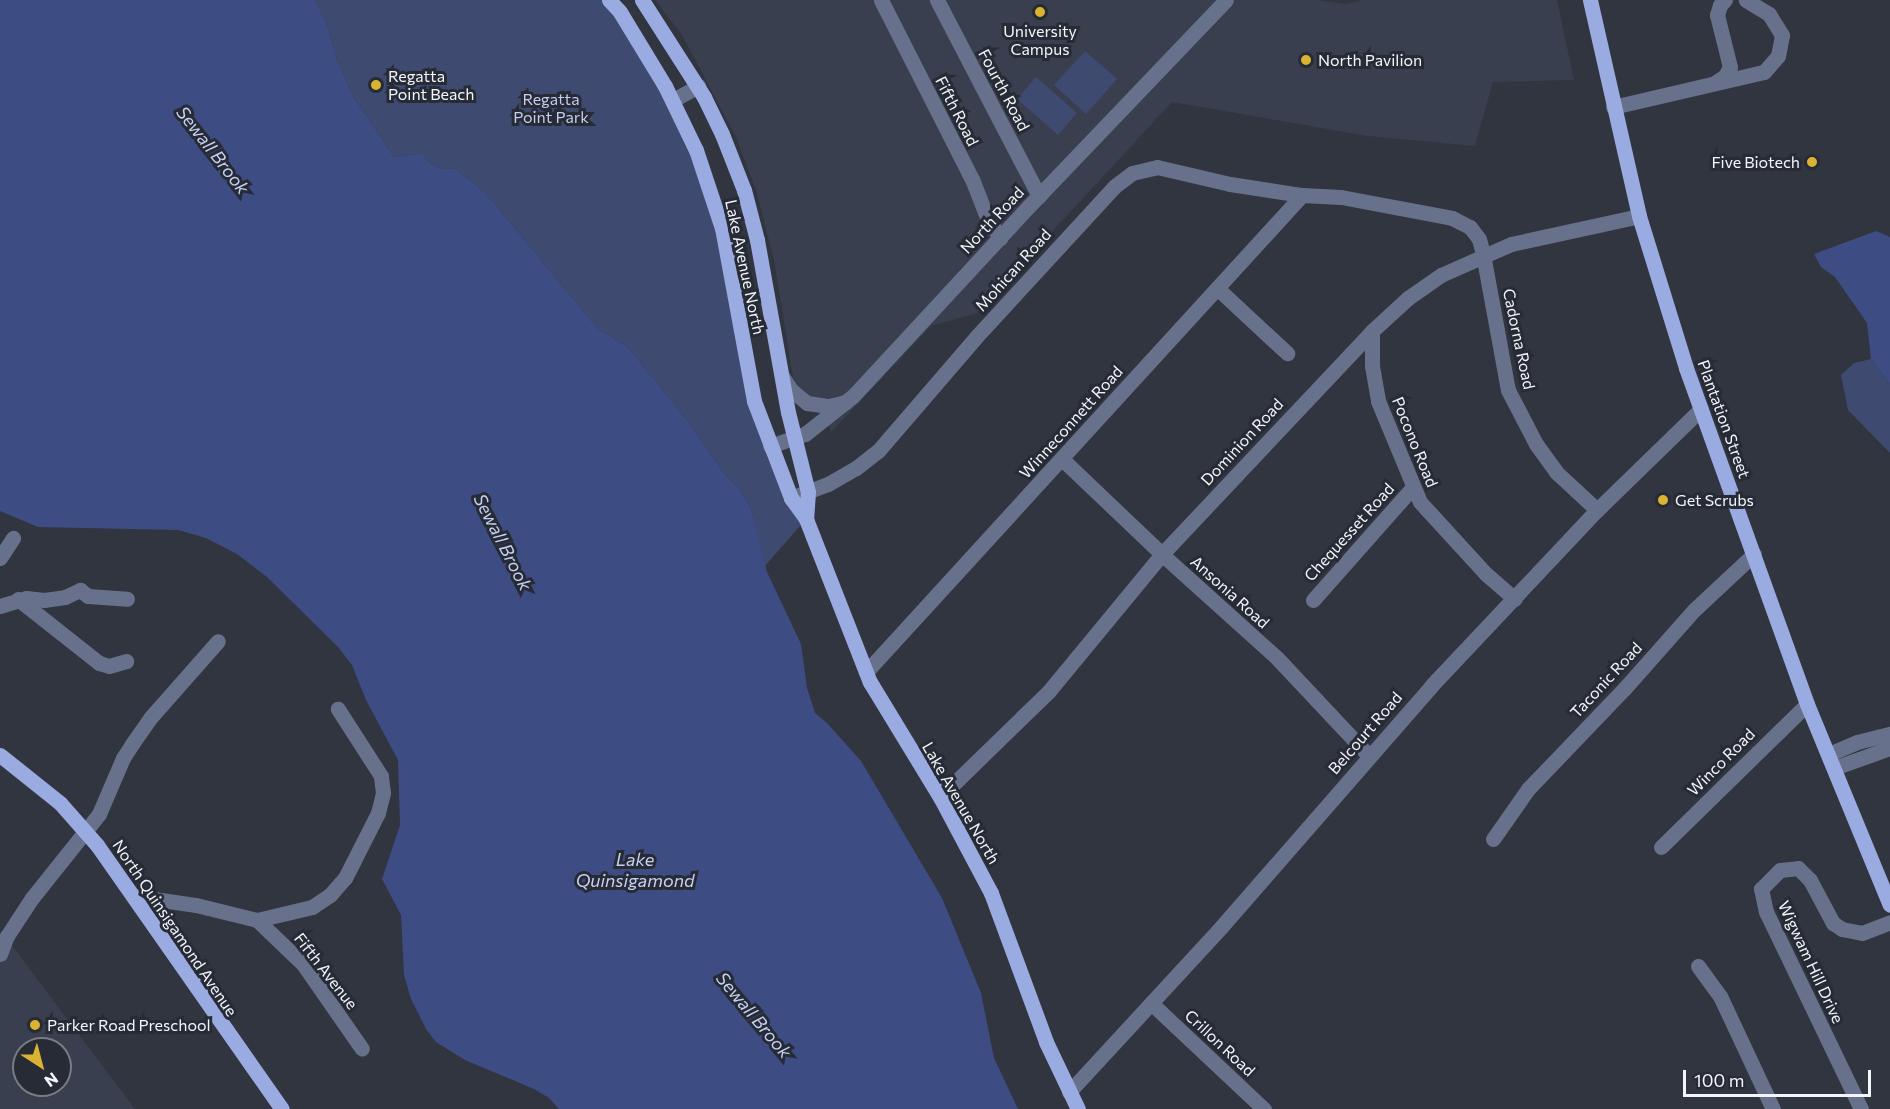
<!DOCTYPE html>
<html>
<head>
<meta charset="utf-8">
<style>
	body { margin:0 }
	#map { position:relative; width:1890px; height:1109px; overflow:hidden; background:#31353f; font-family:Commissioner,sans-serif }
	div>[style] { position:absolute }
	.built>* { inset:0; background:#393f4f }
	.green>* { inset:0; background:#3f4a70 }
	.water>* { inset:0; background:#3e4c84 }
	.minor>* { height:15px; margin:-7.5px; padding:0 7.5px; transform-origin:7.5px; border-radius:7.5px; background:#68718b }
	.major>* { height:15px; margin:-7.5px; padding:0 7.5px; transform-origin:7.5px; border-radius:7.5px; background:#9aabe1 }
	.dots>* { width:16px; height:16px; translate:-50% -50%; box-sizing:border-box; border:3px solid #272b35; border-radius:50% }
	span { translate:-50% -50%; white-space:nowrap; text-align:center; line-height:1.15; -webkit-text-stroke:6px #272b35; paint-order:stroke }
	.poi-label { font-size:16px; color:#f2f5fb }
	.left { translate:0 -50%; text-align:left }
	.right { translate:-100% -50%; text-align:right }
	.street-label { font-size:16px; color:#f2f5fb }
	.park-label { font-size:16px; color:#c2cdf0 }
	.water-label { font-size:18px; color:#c5d0f3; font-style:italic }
	.north { position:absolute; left:12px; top:1037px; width:60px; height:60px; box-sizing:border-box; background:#272b35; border:2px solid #787c84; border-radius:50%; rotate:144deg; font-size:16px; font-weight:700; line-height:24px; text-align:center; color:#f2f5fb }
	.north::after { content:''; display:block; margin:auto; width:21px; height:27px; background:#dab333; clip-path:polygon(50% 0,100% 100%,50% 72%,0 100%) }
	.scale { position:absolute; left:1683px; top:1070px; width:188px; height:27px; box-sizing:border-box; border:3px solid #f2f5fb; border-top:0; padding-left:8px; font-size:18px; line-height:21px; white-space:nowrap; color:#f2f5fb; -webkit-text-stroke:4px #272b35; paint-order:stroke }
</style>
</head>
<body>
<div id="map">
	<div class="built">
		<i style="clip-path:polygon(655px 0,1316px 0,1347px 4px,1363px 0,1557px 0,1574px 80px,1493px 82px,1475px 146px,1368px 136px,1172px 102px,977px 313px,931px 326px,831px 432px,818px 400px,808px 398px,794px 383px,774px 260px,756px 190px,736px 137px,682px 35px)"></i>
		<i style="clip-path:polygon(evenodd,0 932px,13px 947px,135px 1109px,0 1109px,0 932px,24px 1049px,60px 1049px,60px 1085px,24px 1085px,24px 1049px)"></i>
	</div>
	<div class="green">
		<i style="clip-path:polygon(315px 0,609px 0,618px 9px,707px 182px,754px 401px,806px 519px,765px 566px,751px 508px,740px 489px,727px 477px,684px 416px,628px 347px,598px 329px,486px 193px,456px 169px,440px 168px,427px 161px,422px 153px,394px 157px,353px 96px,338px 62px,326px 22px)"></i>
		<i style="clip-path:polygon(1085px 51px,1117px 79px,1086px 114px,1054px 85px)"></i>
		<i style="clip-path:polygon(1036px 77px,1077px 113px,1058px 135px,1017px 99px)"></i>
		<i style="clip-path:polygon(1871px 359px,1890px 384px,1890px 453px,1848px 410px,1841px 375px,1854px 363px)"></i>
	</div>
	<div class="water">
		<i style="clip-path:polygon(0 0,315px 0,326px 22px,338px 62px,353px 96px,394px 157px,422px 153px,427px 161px,440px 168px,456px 169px,486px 193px,598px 329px,628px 347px,684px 416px,727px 477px,740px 489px,751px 508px,767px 572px,801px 644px,807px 688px,815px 713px,827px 723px,861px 761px,942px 898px,981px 993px,994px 1058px,1018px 1109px,559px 1109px,549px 1098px,534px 1089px,465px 1060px,436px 1042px,426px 1029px,411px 999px,404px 975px,401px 915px,382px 879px,400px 825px,398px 760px,366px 700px,352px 665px,338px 647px,267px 577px,237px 554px,206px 538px,178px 530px,38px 527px,0 511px)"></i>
		<i style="clip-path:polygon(1876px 231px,1890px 237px,1890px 384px,1871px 359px,1867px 323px,1835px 277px,1821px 267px,1814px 254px)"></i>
	</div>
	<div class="minor">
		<i style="left:881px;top:0;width:201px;rotate:63.1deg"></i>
		<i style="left:972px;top:179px;width:41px;rotate:68.5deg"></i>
		<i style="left:987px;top:217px;width:25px;rotate:58deg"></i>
		<i style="left:937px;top:0;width:221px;rotate:62.5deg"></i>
		<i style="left:1716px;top:82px;width:11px;rotate:-34deg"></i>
		<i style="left:1725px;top:76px;width:10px;rotate:-61deg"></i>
		<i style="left:1730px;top:67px;width:54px;rotate:-104deg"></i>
		<i style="left:1717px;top:15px;width:10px;rotate:-73deg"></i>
		<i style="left:1720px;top:5px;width:7px;rotate:-45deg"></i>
		<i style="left:673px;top:100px;width:29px;rotate:-29deg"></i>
		<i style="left:1613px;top:107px;width:155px;rotate:-13.1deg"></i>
		<i style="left:1764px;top:72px;width:21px;rotate:-49deg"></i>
		<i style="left:1778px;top:56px;width:21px;rotate:-79deg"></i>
		<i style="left:1782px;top:35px;width:25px;rotate:-122deg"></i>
		<i style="left:1769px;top:14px;width:27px;rotate:-149deg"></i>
		<i style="left:1217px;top:288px;width:96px;rotate:42.9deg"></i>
		<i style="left:1372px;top:331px;width:35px;rotate:90deg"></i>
		<i style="left:1372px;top:366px;width:36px;rotate:80deg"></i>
		<i style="left:1378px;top:401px;width:109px;rotate:67.4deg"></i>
		<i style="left:1420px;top:502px;width:98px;rotate:47.5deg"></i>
		<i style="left:1486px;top:574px;width:38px;rotate:41deg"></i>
		<i style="left:782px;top:376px;width:17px;rotate:57deg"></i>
		<i style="left:791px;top:390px;width:21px;rotate:39deg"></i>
		<i style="left:807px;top:403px;width:22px;rotate:8deg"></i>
		<i style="left:829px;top:406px;width:17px;rotate:-13deg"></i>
		<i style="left:770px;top:446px;width:37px;rotate:-19deg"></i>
		<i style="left:805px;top:434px;width:61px;rotate:-38.4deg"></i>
		<i style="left:853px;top:396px;width:259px;rotate:-47.2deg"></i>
		<i style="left:1029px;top:206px;width:285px;rotate:-46.3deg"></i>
		<i style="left:1062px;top:459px;width:144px;rotate:43.6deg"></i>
		<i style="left:1166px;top:558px;width:149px;rotate:42deg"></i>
		<i style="left:1277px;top:658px;width:134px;rotate:46.8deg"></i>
		<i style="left:791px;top:498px;width:40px;rotate:-21deg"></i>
		<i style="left:828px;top:484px;width:32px;rotate:-30deg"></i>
		<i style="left:856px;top:468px;width:28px;rotate:-38deg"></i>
		<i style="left:878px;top:451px;width:150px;rotate:-49.3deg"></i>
		<i style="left:976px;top:337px;width:205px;rotate:-47.4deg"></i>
		<i style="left:1115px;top:186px;width:21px;rotate:-37deg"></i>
		<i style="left:1132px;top:173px;width:26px;rotate:-13deg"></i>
		<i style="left:1157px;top:167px;width:75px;rotate:13.1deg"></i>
		<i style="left:1230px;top:184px;width:73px;rotate:8.7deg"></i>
		<i style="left:1302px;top:195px;width:39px;rotate:3deg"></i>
		<i style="left:1341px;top:197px;width:113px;rotate:10.7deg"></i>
		<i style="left:1452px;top:218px;width:20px;rotate:27deg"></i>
		<i style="left:1470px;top:227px;width:15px;rotate:53deg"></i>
		<i style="left:1479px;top:239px;width:16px;rotate:75deg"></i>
		<i style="left:1483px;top:254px;width:138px;rotate:79.6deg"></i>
		<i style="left:1508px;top:390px;width:61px;rotate:62.6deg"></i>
		<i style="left:1536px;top:444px;width:34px;rotate:54deg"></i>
		<i style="left:1556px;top:472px;width:56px;rotate:42.8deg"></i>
		<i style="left:0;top:558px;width:24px;rotate:-57deg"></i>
		<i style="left:18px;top:599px;width:103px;rotate:38.3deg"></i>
		<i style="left:99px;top:663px;width:10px;rotate:17deg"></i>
		<i style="left:109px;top:666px;width:18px;rotate:-16deg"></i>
		<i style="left:1313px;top:600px;width:151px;rotate:-48.5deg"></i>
		<i style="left:0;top:606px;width:27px;rotate:-17deg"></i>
		<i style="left:26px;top:598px;width:18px;rotate:6deg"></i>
		<i style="left:44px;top:600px;width:21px;rotate:-8deg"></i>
		<i style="left:65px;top:597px;width:17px;rotate:-25deg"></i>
		<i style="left:80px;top:590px;width:10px;rotate:37deg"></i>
		<i style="left:88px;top:596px;width:39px;rotate:4deg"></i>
		<i style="left:866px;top:672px;width:646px;rotate:-47.57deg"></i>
		<i style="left:1829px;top:754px;width:30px;rotate:-23deg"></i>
		<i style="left:1857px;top:742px;width:34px;rotate:-14deg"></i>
		<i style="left:1834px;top:768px;width:59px;rotate:-19.7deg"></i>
		<i style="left:940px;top:797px;width:152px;rotate:-44.2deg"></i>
		<i style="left:1049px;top:691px;width:178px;rotate:-50.5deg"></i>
		<i style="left:1162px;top:554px;width:306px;rotate:-46.7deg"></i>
		<i style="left:1372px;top:331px;width:49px;rotate:-42.5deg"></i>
		<i style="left:1408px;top:298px;width:40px;rotate:-34.9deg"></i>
		<i style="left:1441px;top:275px;width:77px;rotate:-23.9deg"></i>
		<i style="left:1511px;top:244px;width:131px;rotate:-12.3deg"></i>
		<i style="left:1493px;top:839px;width:61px;rotate:-55deg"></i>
		<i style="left:1528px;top:789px;width:139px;rotate:-46.2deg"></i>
		<i style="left:1624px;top:689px;width:106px;rotate:-48.5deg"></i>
		<i style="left:1694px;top:610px;width:82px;rotate:-43deg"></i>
		<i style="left:1661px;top:847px;width:204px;rotate:-44.4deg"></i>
		<i style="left:134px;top:896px;width:63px;rotate:8.3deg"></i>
		<i style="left:196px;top:905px;width:63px;rotate:13.8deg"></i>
		<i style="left:257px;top:920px;width:57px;rotate:-13.3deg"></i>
		<i style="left:312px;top:907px;width:22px;rotate:-34deg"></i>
		<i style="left:330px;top:895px;width:23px;rotate:-49deg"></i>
		<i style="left:345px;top:878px;width:73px;rotate:-63.1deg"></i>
		<i style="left:378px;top:813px;width:21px;rotate:-76deg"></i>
		<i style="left:383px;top:793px;width:17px;rotate:-97deg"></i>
		<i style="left:381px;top:776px;width:80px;rotate:-122.7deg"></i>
		<i style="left:257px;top:920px;width:64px;rotate:43.7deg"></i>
		<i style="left:303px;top:964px;width:103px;rotate:55.2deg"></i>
		<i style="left:0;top:954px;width:19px;rotate:-69deg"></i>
		<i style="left:7px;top:936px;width:45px;rotate:-56.7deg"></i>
		<i style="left:32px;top:898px;width:107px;rotate:-51.4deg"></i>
		<i style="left:99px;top:814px;width:61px;rotate:-66.8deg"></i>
		<i style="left:123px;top:758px;width:17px;rotate:-57deg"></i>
		<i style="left:132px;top:744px;width:33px;rotate:-55deg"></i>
		<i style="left:151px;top:717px;width:101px;rotate:-48.6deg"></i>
		<i style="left:1698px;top:966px;width:37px;rotate:54deg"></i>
		<i style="left:1720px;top:996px;width:125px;rotate:64.9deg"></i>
		<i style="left:1151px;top:1003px;width:155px;rotate:43.2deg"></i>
		<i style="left:1069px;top:1092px;width:226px;rotate:-47.3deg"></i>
		<i style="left:1222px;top:926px;width:318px;rotate:-48.9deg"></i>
		<i style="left:1431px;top:686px;width:242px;rotate:-46.7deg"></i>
		<i style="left:1597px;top:510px;width:145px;rotate:-44.2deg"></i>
		<i style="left:1861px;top:1109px;width:219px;rotate:-115.7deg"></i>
		<i style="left:1766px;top:912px;width:24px;rotate:-102deg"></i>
		<i style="left:1761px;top:889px;width:27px;rotate:-45deg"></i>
		<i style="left:1780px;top:870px;width:18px;rotate:-6deg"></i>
		<i style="left:1798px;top:868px;width:17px;rotate:45deg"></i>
		<i style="left:1810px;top:880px;width:49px;rotate:61.9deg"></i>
		<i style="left:1833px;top:923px;width:11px;rotate:34deg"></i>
		<i style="left:1842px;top:929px;width:20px;rotate:11deg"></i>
		<i style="left:1862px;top:933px;width:30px;rotate:-21deg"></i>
	</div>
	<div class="major">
		<i style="left:609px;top:0;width:16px;rotate:47deg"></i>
		<i style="left:620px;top:12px;width:87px;rotate:58.7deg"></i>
		<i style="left:665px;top:86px;width:71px;rotate:64.2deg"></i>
		<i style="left:696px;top:150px;width:82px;rotate:71.6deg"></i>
		<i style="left:722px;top:228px;width:176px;rotate:79.5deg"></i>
		<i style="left:754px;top:401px;width:104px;rotate:69.1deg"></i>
		<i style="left:791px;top:498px;width:26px;rotate:54deg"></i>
		<i style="left:806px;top:519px;width:175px;rotate:68.6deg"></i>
		<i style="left:870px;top:682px;width:135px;rotate:58.7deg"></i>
		<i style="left:940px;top:797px;width:109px;rotate:62deg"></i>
		<i style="left:991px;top:893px;width:159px;rotate:69.7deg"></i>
		<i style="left:1046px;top:1042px;width:74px;rotate:64.5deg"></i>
		<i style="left:642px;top:0;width:115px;rotate:57.4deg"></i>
		<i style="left:704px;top:97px;width:41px;rotate:64.1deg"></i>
		<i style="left:722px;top:134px;width:60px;rotate:68.6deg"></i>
		<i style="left:744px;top:190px;width:52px;rotate:75.4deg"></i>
		<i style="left:757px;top:240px;width:175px;rotate:79.8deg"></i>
		<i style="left:788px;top:412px;width:82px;rotate:76deg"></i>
		<i style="left:808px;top:492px;width:27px;rotate:94deg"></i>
		<i style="left:1590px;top:0;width:221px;rotate:77.2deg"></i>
		<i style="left:1639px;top:216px;width:159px;rotate:72.8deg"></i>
		<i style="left:1686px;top:368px;width:357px;rotate:70.2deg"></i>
		<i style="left:1807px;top:704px;width:217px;rotate:67.6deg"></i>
		<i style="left:0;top:755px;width:77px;rotate:38.7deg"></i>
		<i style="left:60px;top:803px;width:56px;rotate:48.6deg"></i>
		<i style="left:97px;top:845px;width:322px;rotate:55deg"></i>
	</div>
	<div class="dots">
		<i style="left:1040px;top:12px;background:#dab333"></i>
		<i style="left:1306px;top:60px;background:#dab333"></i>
		<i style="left:376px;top:85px;background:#dab333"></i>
		<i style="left:1812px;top:162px;background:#dab333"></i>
		<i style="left:1663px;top:500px;background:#dab333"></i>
		<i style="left:35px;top:1025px;background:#dab333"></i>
	</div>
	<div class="poi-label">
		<span style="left:1040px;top:40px">University<br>Campus</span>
		<span class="left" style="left:1318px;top:60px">North Pavilion</span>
		<span class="left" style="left:388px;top:85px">Regatta<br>Point Beach</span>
		<span class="right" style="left:1800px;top:162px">Five Biotech</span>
		<span class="left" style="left:1675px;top:500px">Get Scrubs</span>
		<span class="left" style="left:47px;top:1025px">Parker Road Preschool</span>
	</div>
	<div class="street-label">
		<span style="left:1004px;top:90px;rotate:62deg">Fourth Road</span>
		<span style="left:957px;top:111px;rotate:63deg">Fifth Road</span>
		<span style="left:992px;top:220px;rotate:-47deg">North Road</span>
		<span style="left:745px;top:267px;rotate:78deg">Lake Avenue North</span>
		<span style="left:1013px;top:270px;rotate:-48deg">Mohican Road</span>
		<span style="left:1519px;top:339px;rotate:78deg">Cadorna Road</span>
		<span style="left:1724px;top:419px;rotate:70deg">Plantation Street</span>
		<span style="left:1071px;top:422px;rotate:-48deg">Winneconnett Road</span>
		<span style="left:1242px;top:442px;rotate:-47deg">Dominion Road</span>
		<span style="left:1415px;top:442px;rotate:68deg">Pocono Road</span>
		<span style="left:1349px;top:532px;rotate:-48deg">Chequesset Road</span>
		<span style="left:1230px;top:592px;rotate:42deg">Ansonia Road</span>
		<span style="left:1606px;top:680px;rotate:-47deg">Taconic Road</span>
		<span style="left:1365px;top:733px;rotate:-49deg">Belcourt Road</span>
		<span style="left:1721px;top:762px;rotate:-45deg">Winco Road</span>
		<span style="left:961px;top:803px;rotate:60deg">Lake Avenue North</span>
		<span style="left:175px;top:928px;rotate:56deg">North Quinsigamond Avenue</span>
		<span style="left:1811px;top:962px;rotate:65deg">Wigwam Hill Drive</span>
		<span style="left:326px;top:971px;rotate:52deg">Fifth Avenue</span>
		<span style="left:1220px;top:1043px;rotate:43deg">Crillon Road</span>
	</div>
	<div class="park-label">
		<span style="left:551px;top:108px">Regatta<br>Point Park</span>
	</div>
	<div class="water-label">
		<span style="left:213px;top:150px;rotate:52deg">Sewall Brook</span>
		<span style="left:503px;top:542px;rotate:63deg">Sewall Brook</span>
		<span style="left:635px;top:870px">Lake<br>Quinsigamond</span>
		<span style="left:754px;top:1015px;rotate:50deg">Sewall Brook</span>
	</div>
	<div class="north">N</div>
	<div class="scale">100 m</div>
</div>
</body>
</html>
